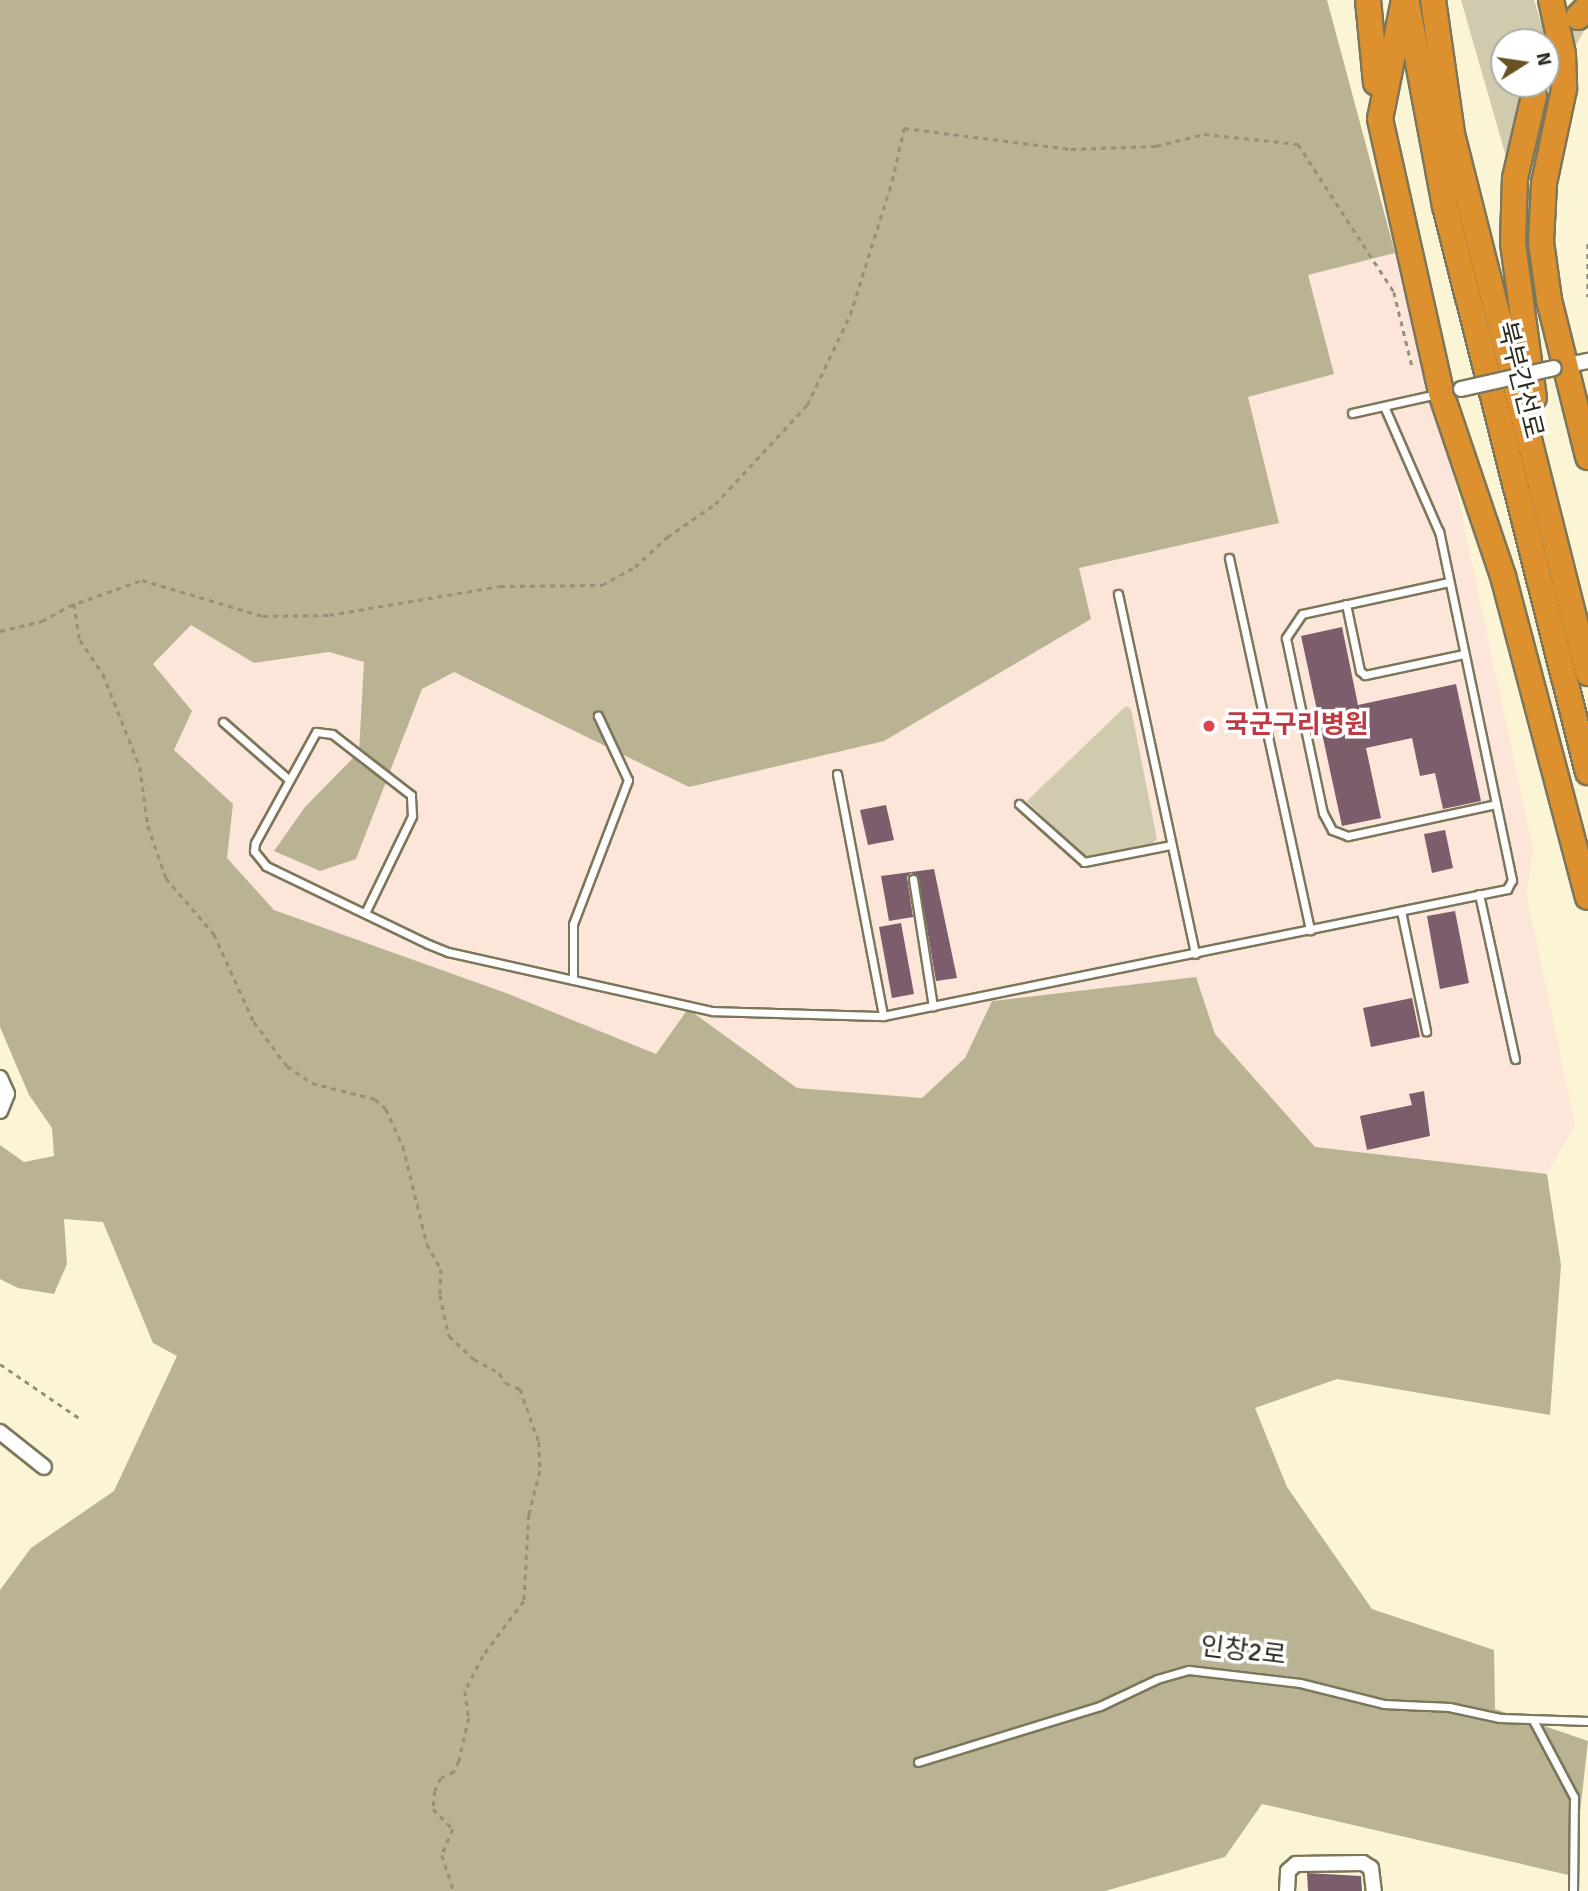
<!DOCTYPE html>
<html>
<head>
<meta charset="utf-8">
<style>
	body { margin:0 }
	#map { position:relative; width:1588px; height:1891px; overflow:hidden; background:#fbf5d5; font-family:Signika,"Noto Sans KR",sans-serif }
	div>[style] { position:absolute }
	.medical>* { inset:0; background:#fce5d9 }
	.green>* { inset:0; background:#d0cbaf }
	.forest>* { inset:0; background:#b9b394 }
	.building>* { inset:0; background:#7b5d6c }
	.highway-tunnel>* { height:24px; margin-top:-12px; transform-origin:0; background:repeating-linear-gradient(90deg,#d2cdb1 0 24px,transparent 0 36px) }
	.path>* { height:2.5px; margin-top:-1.25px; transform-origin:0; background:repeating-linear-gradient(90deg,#95907a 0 5px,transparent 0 10px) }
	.roads { filter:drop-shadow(2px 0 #7c765a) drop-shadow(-2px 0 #7c765a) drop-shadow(0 2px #7c765a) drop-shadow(0 -2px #7c765a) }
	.lane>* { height:7px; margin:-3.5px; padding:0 3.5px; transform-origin:3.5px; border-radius:3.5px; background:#fff }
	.street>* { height:14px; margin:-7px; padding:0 7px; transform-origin:7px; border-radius:7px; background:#fff }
	.highway>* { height:24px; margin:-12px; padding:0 12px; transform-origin:12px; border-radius:12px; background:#dc902e }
	.bridges { filter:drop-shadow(2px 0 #7c765a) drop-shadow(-2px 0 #7c765a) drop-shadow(0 2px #7c765a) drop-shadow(0 -2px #7c765a) }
	.street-bridge>* { height:14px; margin:-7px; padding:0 7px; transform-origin:7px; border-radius:7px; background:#fff }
	.dots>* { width:19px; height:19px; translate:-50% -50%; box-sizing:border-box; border:4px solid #fff; border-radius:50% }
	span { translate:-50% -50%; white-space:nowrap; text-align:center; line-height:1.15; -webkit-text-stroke:7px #fff; paint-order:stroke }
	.street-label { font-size:26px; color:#2e2b1f }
	.health-label { font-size:26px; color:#be3a42; font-weight:700 }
	.left { translate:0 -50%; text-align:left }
	.north { position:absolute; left:1490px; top:28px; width:70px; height:70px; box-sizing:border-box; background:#fff; border:2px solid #abaaa5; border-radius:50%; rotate:78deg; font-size:19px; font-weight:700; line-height:28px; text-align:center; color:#2e2b1f }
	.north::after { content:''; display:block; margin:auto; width:24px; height:32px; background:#665321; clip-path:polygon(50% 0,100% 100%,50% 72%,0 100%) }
</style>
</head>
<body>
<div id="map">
	<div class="medical">
		<i style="clip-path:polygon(1395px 253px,1436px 394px,1533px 849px,1527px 897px,1575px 1125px,1547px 1174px,1315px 1147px,1215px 1034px,1196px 977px,992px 1001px,965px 1058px,922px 1098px,797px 1088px,688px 1010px,656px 1054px,506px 993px,274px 910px,227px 858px,233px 804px,174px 750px,153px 664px,191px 625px,254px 663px,329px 652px,365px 662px,454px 672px,689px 787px,1079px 568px,1279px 523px,1248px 397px,1308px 275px)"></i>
	</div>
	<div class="green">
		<i style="clip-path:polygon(1461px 0,1534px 0,1544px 32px,1545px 42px,1504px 42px,1504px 84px,1526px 84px,1507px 160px)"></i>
		<i style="clip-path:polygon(1126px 706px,1131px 709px,1157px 839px,1151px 845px,1084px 857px,1027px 801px)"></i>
	</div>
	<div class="forest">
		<i style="clip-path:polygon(0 0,1327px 0,1395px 253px,1308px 275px,1334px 374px,1248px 397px,1279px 523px,1079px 568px,1091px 619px,884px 741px,689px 787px,454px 672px,422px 689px,356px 859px,320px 871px,274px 851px,305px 807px,359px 752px,364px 662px,329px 652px,254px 663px,191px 625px,153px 664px,192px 711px,174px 750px,233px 804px,227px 858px,274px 910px,506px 993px,656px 1054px,688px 1009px,797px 1088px,922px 1098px,965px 1058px,992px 1001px,1196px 977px,1215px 1034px,1315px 1147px,1547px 1174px,1561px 1265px,1550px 1415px,1337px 1379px,1255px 1408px,1287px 1487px,1372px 1609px,1494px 1650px,1495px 1709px,1588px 1741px,1573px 1876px,1262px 1804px,1225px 1857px,1105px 1891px,0 1891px,0 1590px,31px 1548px,114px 1491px,177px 1356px,153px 1343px,103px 1222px,64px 1219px,67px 1264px,54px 1294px,18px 1288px,0 1279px,0 1145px,24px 1162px,54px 1156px,52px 1128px,29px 1095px,0 1027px)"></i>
	</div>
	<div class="building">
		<i style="clip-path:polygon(1342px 627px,1358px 705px,1456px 684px,1481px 801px,1443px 809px,1435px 773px,1420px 776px,1412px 738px,1366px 748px,1381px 818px,1342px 826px,1301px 636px)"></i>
		<i style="clip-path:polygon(886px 805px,894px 840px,868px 845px,860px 810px)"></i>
		<i style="clip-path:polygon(1445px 830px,1453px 868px,1432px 873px,1424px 834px)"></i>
		<i style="clip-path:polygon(934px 869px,957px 978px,936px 981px,918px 876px,911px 873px,907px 877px,913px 917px,889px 921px,881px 876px)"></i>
		<i style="clip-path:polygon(1455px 911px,1469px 983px,1440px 989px,1427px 916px)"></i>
		<i style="clip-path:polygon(901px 923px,914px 994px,892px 998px,879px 927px)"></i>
		<i style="clip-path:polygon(1412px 998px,1420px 1037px,1371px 1047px,1363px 1008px)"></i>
		<i style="clip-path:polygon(1424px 1091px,1430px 1136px,1367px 1150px,1360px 1116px,1412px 1105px,1409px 1094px)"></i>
		<i style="clip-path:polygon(1307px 1873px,1361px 1876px,1362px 1891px,1308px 1891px)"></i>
	</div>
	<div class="highway-tunnel">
		<i style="left:1546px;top:74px;width:65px;rotate:-60.7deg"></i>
	</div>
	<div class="path">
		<i style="left:1588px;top:244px;width:53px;rotate:90deg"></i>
		<i style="left:74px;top:604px;width:36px;rotate:81deg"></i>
		<i style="left:80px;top:640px;width:41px;rotate:55.9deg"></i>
		<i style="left:103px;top:674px;width:100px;rotate:68.3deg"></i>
		<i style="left:140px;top:767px;width:60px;rotate:82.3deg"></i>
		<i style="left:148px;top:826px;width:55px;rotate:70.9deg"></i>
		<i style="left:166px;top:878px;width:74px;rotate:49.4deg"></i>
		<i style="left:214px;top:934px;width:97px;rotate:65.6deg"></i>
		<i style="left:254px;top:1022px;width:55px;rotate:53.1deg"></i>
		<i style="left:287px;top:1066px;width:30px;rotate:34deg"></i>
		<i style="left:312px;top:1083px;width:65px;rotate:14.3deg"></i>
		<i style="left:375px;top:1099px;width:15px;rotate:42deg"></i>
		<i style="left:386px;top:1109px;width:41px;rotate:65.3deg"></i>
		<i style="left:403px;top:1146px;width:101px;rotate:76.2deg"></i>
		<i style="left:427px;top:1244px;width:29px;rotate:61deg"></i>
		<i style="left:441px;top:1269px;width:26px;rotate:92deg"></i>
		<i style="left:440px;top:1295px;width:42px;rotate:77.6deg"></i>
		<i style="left:449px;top:1336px;width:34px;rotate:43deg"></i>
		<i style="left:474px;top:1359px;width:29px;rotate:29deg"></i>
		<i style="left:499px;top:1373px;width:12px;rotate:55deg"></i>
		<i style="left:506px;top:1383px;width:15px;rotate:23deg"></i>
		<i style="left:520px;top:1389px;width:56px;rotate:70.3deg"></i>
		<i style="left:539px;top:1442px;width:29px;rotate:88deg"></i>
		<i style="left:540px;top:1471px;width:45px;rotate:104deg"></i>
		<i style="left:529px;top:1515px;width:86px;rotate:93.3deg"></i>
		<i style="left:524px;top:1601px;width:69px;rotate:126.7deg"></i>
		<i style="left:483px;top:1656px;width:39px;rotate:117deg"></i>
		<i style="left:465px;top:1691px;width:27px;rotate:82deg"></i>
		<i style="left:469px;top:1718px;width:44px;rotate:103.1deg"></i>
		<i style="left:459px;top:1761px;width:12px;rotate:114deg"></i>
		<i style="left:454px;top:1772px;width:14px;rotate:155deg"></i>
		<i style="left:441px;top:1778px;width:14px;rotate:115deg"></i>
		<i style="left:435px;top:1791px;width:18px;rotate:96deg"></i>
		<i style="left:433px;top:1809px;width:28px;rotate:45deg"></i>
		<i style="left:453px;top:1829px;width:28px;rotate:113deg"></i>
		<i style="left:442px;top:1855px;width:38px;rotate:72deg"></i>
		<i style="left:0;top:631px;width:43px;rotate:-13.4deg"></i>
		<i style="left:42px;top:621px;width:31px;rotate:-29deg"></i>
		<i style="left:69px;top:606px;width:77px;rotate:-19.6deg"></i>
		<i style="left:142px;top:580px;width:126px;rotate:16.6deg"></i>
		<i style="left:263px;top:616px;width:66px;rotate:-0.9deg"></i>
		<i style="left:329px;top:615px;width:173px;rotate:-9.6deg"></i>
		<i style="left:500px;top:586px;width:102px;rotate:-0.6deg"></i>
		<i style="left:602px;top:585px;width:38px;rotate:-29deg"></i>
		<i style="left:635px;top:567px;width:44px;rotate:-43.2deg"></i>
		<i style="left:667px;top:537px;width:58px;rotate:-34.5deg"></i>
		<i style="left:715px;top:504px;width:135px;rotate:-47.1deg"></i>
		<i style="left:807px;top:405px;width:100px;rotate:-64.5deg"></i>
		<i style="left:850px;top:315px;width:140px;rotate:-72.6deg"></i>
		<i style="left:892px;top:181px;width:54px;rotate:-77.2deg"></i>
		<i style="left:904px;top:128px;width:168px;rotate:7.2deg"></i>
		<i style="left:1071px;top:149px;width:85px;rotate:-2deg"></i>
		<i style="left:1156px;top:146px;width:49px;rotate:-14deg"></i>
		<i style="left:1204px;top:134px;width:95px;rotate:6.1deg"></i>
		<i style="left:1298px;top:144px;width:176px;rotate:57deg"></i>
		<i style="left:1394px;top:292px;width:76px;rotate:76.3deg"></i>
		<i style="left:0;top:1364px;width:99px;rotate:34.3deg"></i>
	</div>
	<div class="roads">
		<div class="lane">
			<i style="left:1352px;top:413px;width:87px;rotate:-12.6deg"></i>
			<i style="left:1229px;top:558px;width:381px;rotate:77.7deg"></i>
			<i style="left:1449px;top:582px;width:150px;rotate:167.7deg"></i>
			<i style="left:1302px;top:614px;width:29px;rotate:124deg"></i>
			<i style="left:1286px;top:638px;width:179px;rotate:78.1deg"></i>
			<i style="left:1323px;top:813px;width:19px;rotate:62deg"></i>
			<i style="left:1332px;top:830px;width:17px;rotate:21deg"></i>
			<i style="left:1348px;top:836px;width:151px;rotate:-12.2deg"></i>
			<i style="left:1118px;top:594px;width:368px;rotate:77.9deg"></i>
			<i style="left:1346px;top:604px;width:68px;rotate:78.2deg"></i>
			<i style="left:1360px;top:671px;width:6px;rotate:39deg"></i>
			<i style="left:1365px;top:675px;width:101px;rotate:-12deg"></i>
			<i style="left:223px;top:722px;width:86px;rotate:41.2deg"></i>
			<i style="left:837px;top:774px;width:246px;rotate:79.2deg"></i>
			<i style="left:1019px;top:804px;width:87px;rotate:41.7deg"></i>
			<i style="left:1084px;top:862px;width:89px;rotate:-11.1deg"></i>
			<i style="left:913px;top:879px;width:129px;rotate:81.1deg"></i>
			<i style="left:1479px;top:894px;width:169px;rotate:77.7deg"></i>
			<i style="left:1401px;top:911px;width:123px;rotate:78.2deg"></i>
			<i style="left:365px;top:913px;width:108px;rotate:-64.1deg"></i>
			<i style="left:412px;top:816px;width:21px;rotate:-93deg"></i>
			<i style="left:411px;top:795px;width:100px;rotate:-142.3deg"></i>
			<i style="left:332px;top:734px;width:16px;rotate:-173deg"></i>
			<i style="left:316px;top:732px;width:127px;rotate:118.8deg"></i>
			<i style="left:255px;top:843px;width:8px;rotate:97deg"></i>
			<i style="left:254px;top:851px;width:19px;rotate:51deg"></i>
			<i style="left:266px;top:866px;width:180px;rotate:25.7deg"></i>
			<i style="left:428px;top:944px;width:22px;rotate:22deg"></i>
			<i style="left:448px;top:952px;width:271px;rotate:12.6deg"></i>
			<i style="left:713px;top:1011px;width:170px;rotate:1.7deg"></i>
			<i style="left:883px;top:1016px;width:637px;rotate:-11.5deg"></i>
			<i style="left:1507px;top:889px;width:10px;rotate:-61deg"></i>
			<i style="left:1512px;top:880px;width:356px;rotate:-101.8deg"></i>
			<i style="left:1439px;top:532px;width:137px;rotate:-113.6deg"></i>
			<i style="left:573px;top:980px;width:56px;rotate:-90deg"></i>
			<i style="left:573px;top:924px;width:154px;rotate:-69.1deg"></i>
			<i style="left:628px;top:780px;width:71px;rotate:-115.1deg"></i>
			<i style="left:1533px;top:1720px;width:87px;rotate:62deg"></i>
			<i style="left:1574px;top:1797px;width:94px;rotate:90.6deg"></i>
			<i style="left:918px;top:1762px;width:190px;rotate:-17.1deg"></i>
			<i style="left:1100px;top:1706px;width:63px;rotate:-25.3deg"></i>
			<i style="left:1157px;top:1679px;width:33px;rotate:-16deg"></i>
			<i style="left:1189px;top:1670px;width:112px;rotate:6.7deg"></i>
			<i style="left:1300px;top:1683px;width:87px;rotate:14deg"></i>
			<i style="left:1384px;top:1704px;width:65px;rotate:2.6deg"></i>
			<i style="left:1449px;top:1707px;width:52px;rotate:12.2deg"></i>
			<i style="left:1500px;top:1718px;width:88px;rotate:2deg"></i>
		</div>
		<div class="street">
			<i style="left:1559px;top:367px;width:30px;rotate:-12deg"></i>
			<i style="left:0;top:1078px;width:17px;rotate:66deg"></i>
			<i style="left:7px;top:1094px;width:18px;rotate:112deg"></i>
			<i style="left:0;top:1432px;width:56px;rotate:38.5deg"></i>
			<i style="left:1287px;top:1891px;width:20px;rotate:-87deg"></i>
			<i style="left:1288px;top:1871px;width:11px;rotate:-41deg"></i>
			<i style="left:1296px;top:1864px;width:67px;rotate:-0.9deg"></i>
			<i style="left:1363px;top:1863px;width:9px;rotate:32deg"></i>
			<i style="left:1371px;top:1868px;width:23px;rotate:83deg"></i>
		</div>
		<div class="highway">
			<i style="left:1368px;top:0;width:83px;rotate:84.5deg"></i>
			<i style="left:1404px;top:0;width:121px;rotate:101.4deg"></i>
			<i style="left:1380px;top:119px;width:281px;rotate:77.4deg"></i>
			<i style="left:1441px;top:393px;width:193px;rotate:71.3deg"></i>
			<i style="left:1503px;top:576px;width:332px;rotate:75.2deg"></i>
			<i style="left:1433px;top:0;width:135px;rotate:81.9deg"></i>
			<i style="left:1452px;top:134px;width:556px;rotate:75.84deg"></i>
			<i style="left:1551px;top:0;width:55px;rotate:77.5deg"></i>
			<i style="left:1563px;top:54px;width:35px;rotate:88deg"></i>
			<i style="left:1564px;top:89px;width:96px;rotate:102deg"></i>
			<i style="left:1544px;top:183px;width:59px;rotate:92.9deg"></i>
			<i style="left:1541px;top:242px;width:59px;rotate:82.1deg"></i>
			<i style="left:1549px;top:300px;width:162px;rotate:76deg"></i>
			<i style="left:1407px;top:3px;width:207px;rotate:79.4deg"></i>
			<i style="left:1445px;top:206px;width:584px;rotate:75.82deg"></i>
			<i style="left:1578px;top:17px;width:14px;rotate:-45deg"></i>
			<i style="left:1534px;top:96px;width:84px;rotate:103deg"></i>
			<i style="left:1515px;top:178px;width:65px;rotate:91.8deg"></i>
			<i style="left:1513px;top:243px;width:156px;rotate:82.3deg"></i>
		</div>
	</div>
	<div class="bridges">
		<div class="street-bridge">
			<i style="left:1461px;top:389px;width:95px;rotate:-12.7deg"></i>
		</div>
	</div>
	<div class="dots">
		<i style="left:1209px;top:726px;background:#e0444e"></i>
	</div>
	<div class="street-label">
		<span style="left:1519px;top:380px;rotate:76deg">북부간선로</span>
		<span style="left:1243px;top:1652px;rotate:7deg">인창2로</span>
	</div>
	<div class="health-label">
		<span class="left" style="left:1225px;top:726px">국군구리병원</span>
	</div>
	<div class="north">N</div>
</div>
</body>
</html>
